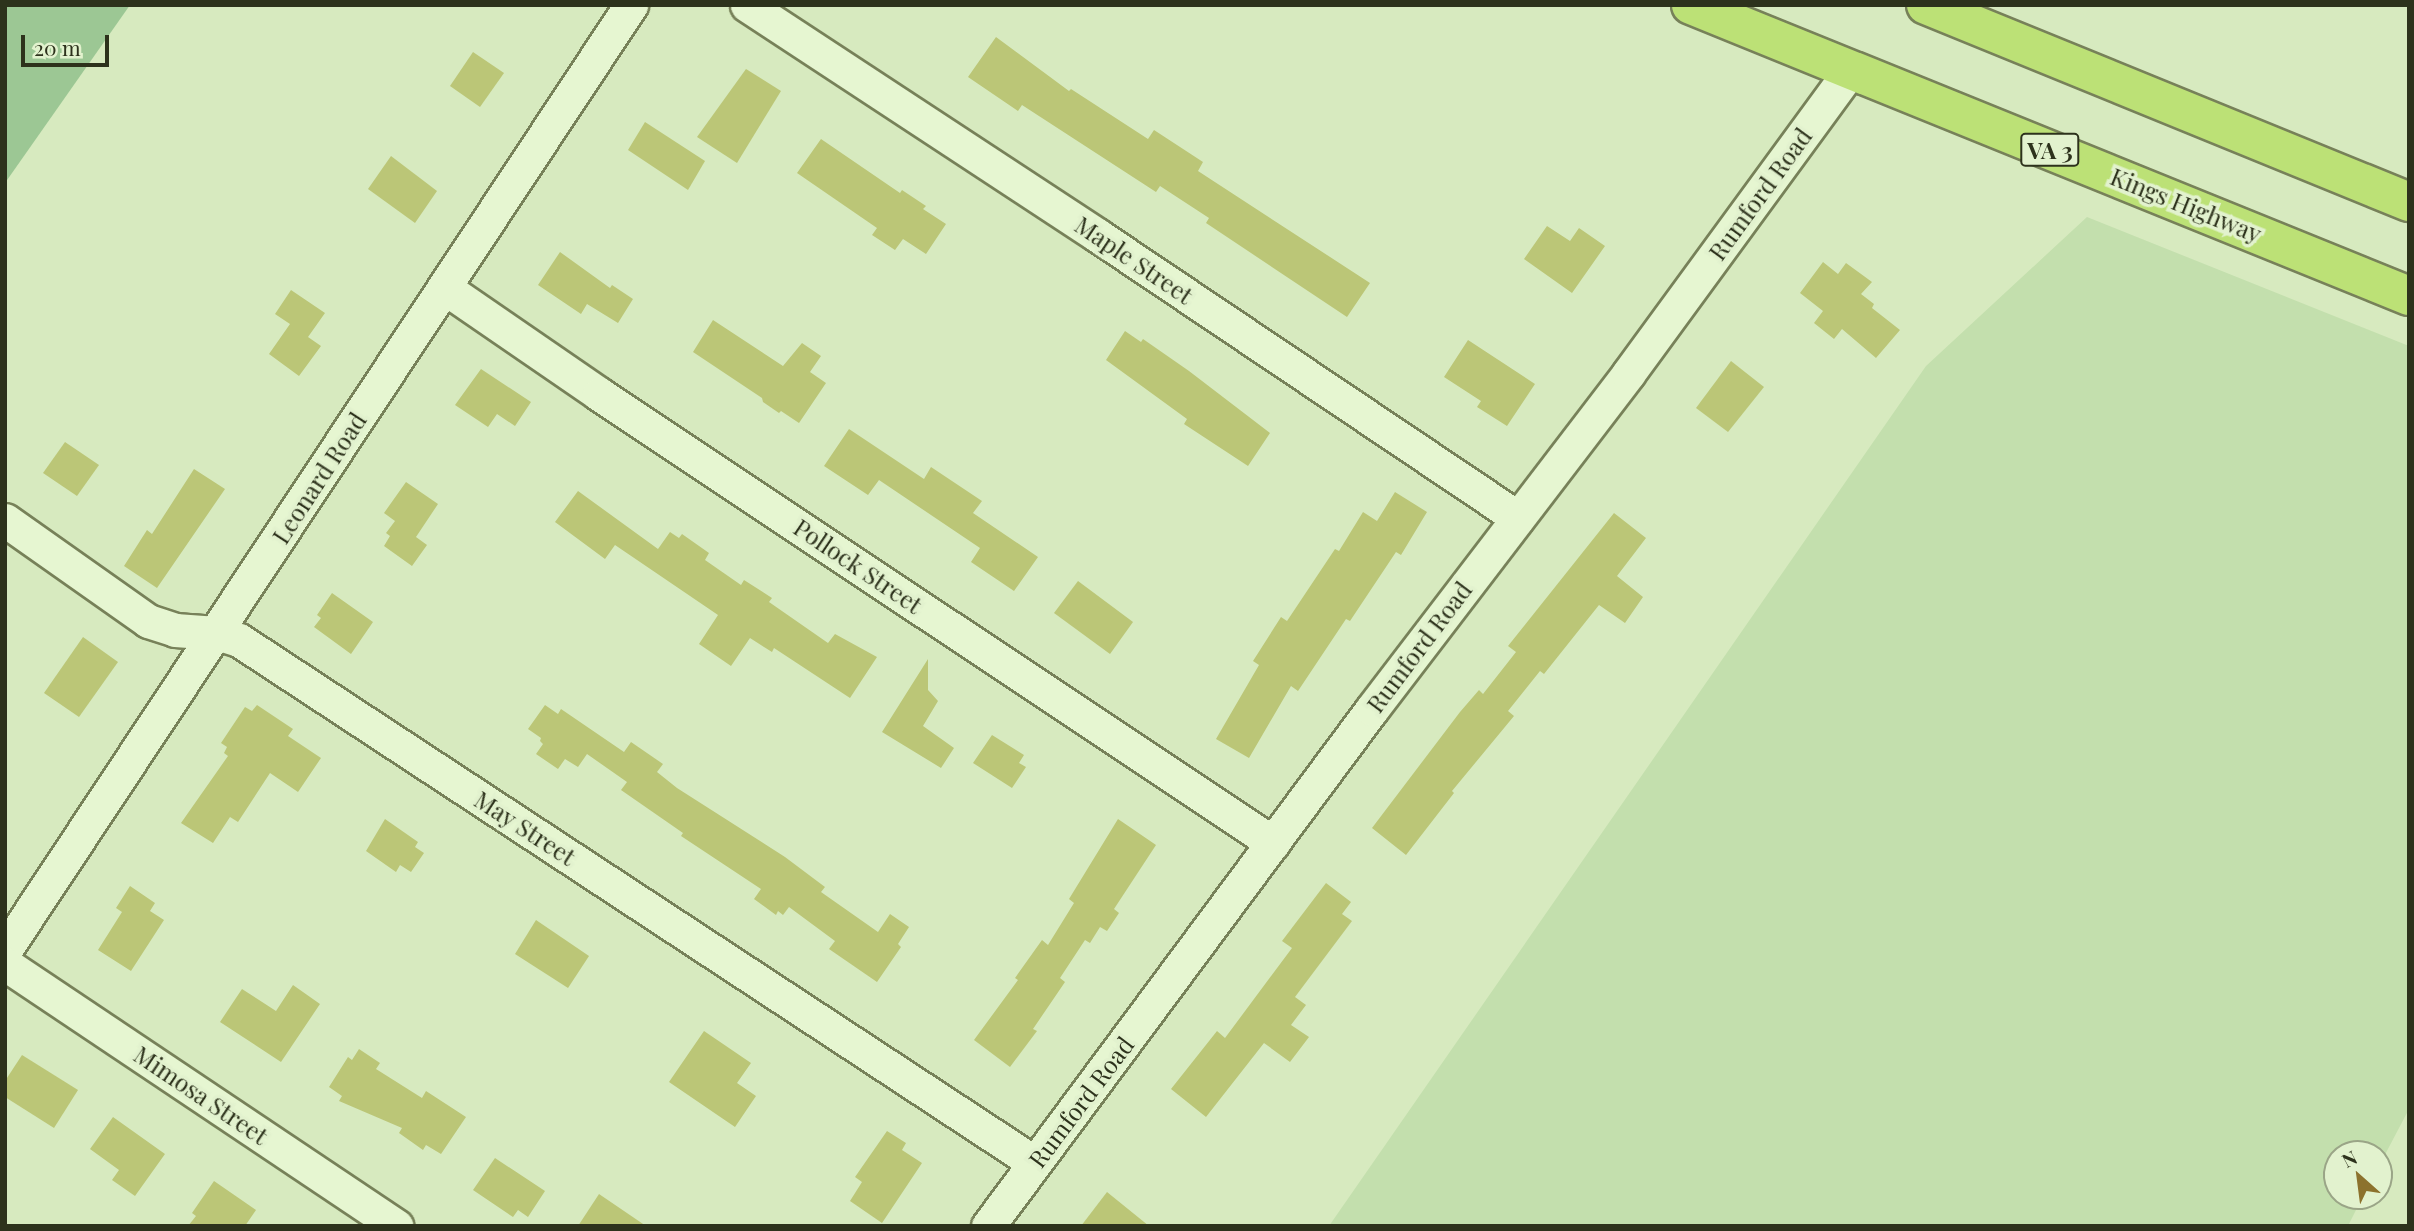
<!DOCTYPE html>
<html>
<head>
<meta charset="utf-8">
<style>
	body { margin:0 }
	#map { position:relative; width:2414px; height:1231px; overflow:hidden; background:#d7eabf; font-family:"Playfair Display",serif }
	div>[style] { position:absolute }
	.farmland>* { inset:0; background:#c3dfad }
	.green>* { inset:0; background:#9cc794 }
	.building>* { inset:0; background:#bbc677 }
	.roads { filter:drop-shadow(2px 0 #778159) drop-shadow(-2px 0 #778159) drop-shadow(0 2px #778159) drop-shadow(0 -2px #778159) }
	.minor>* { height:33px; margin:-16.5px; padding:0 16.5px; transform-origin:16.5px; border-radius:16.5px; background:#e6f6d1 }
	.trunk>* { height:38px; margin:-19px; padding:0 19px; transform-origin:19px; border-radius:19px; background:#bce176 }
	span { translate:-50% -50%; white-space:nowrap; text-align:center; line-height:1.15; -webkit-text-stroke:7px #e2f2ce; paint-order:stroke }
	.shield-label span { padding:2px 5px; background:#e2f2ce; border:2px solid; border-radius:5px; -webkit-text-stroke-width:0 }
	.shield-label { font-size:23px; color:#2d321c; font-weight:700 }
	.street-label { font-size:24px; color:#2d321c }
	.frame { position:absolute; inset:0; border:7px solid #2d321c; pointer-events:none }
	.north { position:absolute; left:2323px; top:1140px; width:70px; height:70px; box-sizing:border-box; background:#e2f2ce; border:2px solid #9aa587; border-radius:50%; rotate:332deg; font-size:19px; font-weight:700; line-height:28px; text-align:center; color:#2d321c }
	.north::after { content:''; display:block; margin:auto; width:24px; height:32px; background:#8c722d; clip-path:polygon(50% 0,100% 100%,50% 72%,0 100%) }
	.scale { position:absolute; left:21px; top:35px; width:88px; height:32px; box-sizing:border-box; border:4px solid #2d321c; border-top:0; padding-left:9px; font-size:21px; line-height:24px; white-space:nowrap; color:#2d321c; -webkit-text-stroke:5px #e2f2ce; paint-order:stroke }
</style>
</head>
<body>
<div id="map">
	<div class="farmland">
		<i style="clip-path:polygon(2087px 217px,2409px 346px,2409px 1109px,2379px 1166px,2379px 1154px,2337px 1154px,2337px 1196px,2363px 1196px,2348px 1226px,1329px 1226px,1926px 366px)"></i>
	</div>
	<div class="green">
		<i style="clip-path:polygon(5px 5px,130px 5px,5px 183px)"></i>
	</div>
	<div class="building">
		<i style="clip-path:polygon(996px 37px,1069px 91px,1071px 89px,1148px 139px,1154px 130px,1203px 162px,1198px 171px,1370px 283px,1347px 317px,1206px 223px,1209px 218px,1160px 186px,1156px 192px,1022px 105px,1018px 111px,968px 77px)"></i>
		<i style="clip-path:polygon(473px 52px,504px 73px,480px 107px,450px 86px)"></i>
		<i style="clip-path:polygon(746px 69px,781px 91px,737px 163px,697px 137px)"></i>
		<i style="clip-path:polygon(645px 122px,705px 161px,688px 190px,628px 150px)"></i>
		<i style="clip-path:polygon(821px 139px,900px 193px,902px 190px,926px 206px,923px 209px,946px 224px,926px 254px,903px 239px,895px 250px,872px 235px,877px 228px,797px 173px)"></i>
		<i style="clip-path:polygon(391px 156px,437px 191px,415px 223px,368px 189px)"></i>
		<i style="clip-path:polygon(1547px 226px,1570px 241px,1579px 228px,1605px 246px,1572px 293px,1524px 259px)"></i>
		<i style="clip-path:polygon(560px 252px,610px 288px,612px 285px,633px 299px,618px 323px,587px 304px,581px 314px,538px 285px)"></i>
		<i style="clip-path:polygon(1823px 262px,1838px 274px,1846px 263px,1872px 282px,1861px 294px,1874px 304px,1872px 308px,1900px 330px,1876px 358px,1842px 329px,1834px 339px,1814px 323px,1823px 311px,1800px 293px)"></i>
		<i style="clip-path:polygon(291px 290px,325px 313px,308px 337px,321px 346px,299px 376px,269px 354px,290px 324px,275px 314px)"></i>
		<i style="clip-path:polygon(713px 320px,783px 366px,802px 343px,821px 356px,810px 372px,826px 383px,799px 423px,781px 411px,779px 413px,763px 402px,762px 398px,693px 352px)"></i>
		<i style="clip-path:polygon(1125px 331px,1141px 342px,1143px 339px,1189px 371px,1270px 433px,1248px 466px,1184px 424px,1187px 419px,1106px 360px)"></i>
		<i style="clip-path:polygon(1468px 340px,1535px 384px,1507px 426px,1477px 407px,1481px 401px,1444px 377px)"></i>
		<i style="clip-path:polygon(1731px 361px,1764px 387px,1728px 432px,1696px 408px)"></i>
		<i style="clip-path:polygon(481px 369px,531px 402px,515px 426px,497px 414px,488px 427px,455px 405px)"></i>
		<i style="clip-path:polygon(849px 429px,924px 479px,931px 467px,982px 501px,973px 513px,1038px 557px,1014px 591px,971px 562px,980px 548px,879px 480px,868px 495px,824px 466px)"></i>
		<i style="clip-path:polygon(65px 442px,99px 465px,77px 496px,43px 473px)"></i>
		<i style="clip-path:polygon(194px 469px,225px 489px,157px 588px,124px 566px,147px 530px,152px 534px)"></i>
		<i style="clip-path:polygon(406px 482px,438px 504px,416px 537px,427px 545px,412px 566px,384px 546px,390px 536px,386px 533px,395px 521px,384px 513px)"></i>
		<i style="clip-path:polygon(578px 491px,658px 549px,670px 532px,679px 538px,682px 534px,709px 553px,705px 560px,741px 585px,744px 580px,772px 598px,769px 602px,828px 643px,835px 634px,877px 657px,850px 698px,774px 648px,772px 652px,750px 638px,731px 666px,699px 644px,718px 615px,615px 545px,605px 559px,555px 522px)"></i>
		<i style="clip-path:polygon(1395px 492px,1427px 512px,1401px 555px,1396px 552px,1350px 621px,1346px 619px,1298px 691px,1291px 686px,1249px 758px,1216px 739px,1259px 665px,1253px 661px,1281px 617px,1287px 621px,1335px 549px,1339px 551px,1363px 512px,1377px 521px)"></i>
		<i style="clip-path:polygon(1614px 513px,1646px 538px,1617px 576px,1643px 597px,1625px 623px,1599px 605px,1544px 674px,1540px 671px,1508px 711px,1514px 716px,1452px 791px,1454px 793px,1406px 855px,1372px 828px,1460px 712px,1479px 690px,1483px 694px,1516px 652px,1508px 646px)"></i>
		<i style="clip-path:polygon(1078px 581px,1133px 622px,1110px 654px,1054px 613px)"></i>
		<i style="clip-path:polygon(332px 593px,373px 622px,351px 654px,314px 627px,321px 618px,317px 615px)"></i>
		<i style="clip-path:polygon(83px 637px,118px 662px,79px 717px,44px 693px)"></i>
		<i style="clip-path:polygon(928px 659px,928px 690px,938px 701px,923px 726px,954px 748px,941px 768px,882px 732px)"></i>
		<i style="clip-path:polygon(257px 705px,293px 729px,288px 736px,321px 758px,298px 792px,270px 773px,238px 822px,230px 817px,213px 843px,181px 823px,228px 756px,224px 753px,227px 747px,221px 743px,245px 707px,252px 711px)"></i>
		<i style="clip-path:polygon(545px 705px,558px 714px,561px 709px,624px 752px,631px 742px,663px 764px,657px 772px,677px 788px,785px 857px,825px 887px,821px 892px,878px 932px,890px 914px,909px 927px,898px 944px,901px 947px,877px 982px,829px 949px,835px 941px,789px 907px,783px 915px,778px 911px,776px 915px,754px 899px,761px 889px,681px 836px,683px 833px,621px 790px,627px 782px,587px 754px,578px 767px,565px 759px,558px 769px,536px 754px,543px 744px,540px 741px,541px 738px,528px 729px)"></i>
		<i style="clip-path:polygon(992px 735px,1024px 755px,1019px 763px,1026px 767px,1012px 788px,973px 763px)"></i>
		<i style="clip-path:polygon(385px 819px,418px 842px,415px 847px,424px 853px,411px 872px,400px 865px,396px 872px,366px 851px)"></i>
		<i style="clip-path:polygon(1118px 819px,1156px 845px,1114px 909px,1119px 913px,1107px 931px,1100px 927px,1090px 943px,1085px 940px,1060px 978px,1065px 982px,1033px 1029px,1037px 1031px,1010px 1067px,974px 1040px,1018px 980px,1015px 978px,1042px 940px,1048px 945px,1074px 903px,1069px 899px)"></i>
		<i style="clip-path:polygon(1326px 883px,1351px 902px,1342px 914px,1352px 921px,1295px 997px,1306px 1005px,1291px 1025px,1309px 1037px,1290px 1062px,1264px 1043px,1206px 1117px,1171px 1089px,1217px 1031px,1225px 1038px,1292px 948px,1282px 941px)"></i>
		<i style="clip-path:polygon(130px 886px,155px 903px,150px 911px,164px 920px,131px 971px,98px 950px,122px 912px,116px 908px)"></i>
		<i style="clip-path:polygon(536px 920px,589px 956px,568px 988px,515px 954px)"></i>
		<i style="clip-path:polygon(293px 985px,320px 1004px,281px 1062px,220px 1022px,242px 989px,276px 1011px)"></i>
		<i style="clip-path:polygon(704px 1031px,751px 1063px,737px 1083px,756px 1096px,735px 1127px,669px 1082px)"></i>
		<i style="clip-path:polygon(359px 1049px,380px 1063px,376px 1069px,422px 1098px,426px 1091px,466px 1117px,441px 1154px,426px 1145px,423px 1150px,399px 1133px,402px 1128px,339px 1101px,342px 1096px,329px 1087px,348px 1057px,352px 1060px)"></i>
		<i style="clip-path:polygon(22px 1055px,78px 1090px,54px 1128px,5px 1097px,5px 1081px)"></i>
		<i style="clip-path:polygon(113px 1117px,165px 1154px,135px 1196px,112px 1180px,119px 1170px,90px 1149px)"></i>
		<i style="clip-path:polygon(887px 1131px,906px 1143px,902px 1150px,922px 1163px,882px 1223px,850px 1201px,862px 1182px,855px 1177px)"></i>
		<i style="clip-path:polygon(495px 1158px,545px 1191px,528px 1217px,518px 1210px,513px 1217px,473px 1190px)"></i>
		<i style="clip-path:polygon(214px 1181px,256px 1210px,245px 1226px,188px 1226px,196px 1216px,192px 1213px)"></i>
		<i style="clip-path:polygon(1107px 1192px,1149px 1226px,1081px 1226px)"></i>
		<i style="clip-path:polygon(599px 1194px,646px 1226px,578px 1226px)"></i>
	</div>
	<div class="roads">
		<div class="minor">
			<i style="left:747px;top:5px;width:419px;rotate:33.3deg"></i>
			<i style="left:1097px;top:235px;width:507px;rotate:33.91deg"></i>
			<i style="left:445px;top:288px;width:187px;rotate:34.5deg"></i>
			<i style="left:599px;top:394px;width:810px;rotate:33.67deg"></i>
			<i style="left:5px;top:520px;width:175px;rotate:35.2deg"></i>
			<i style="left:148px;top:621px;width:28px;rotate:18deg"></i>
			<i style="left:175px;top:630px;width:42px;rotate:4.1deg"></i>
			<i style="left:217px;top:633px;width:23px;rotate:18deg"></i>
			<i style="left:239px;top:640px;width:952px;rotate:33.31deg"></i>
			<i style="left:5px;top:950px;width:1134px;rotate:-56.48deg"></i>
			<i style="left:5px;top:964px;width:471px;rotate:33.8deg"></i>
			<i style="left:988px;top:1226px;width:644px;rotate:-53.4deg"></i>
			<i style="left:1372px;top:709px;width:422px;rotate:-52.6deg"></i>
			<i style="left:1628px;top:374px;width:378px;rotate:-53.8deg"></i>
		</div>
		<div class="trunk">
			<i style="left:1691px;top:5px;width:775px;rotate:22.06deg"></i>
			<i style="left:1926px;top:5px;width:522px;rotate:22.19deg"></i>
		</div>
	</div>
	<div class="shield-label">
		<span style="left:2050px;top:150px">VA 3</span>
	</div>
	<div class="street-label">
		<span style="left:1760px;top:194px;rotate:-54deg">Rumford Road</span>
		<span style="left:2186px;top:205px;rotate:22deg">Kings Highway</span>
		<span style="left:1134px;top:260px;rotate:34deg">Maple Street</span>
		<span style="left:319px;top:478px;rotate:-57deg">Leonard Road</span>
		<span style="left:858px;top:566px;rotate:34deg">Pollock Street</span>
		<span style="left:1419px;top:647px;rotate:-53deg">Rumford Road</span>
		<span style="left:525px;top:828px;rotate:33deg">May Street</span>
		<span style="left:201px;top:1095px;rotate:34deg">Mimosa Street</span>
		<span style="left:1081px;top:1102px;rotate:-53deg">Rumford Road</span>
	</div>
	<div class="frame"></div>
	<div class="north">N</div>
	<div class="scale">20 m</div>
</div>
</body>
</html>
